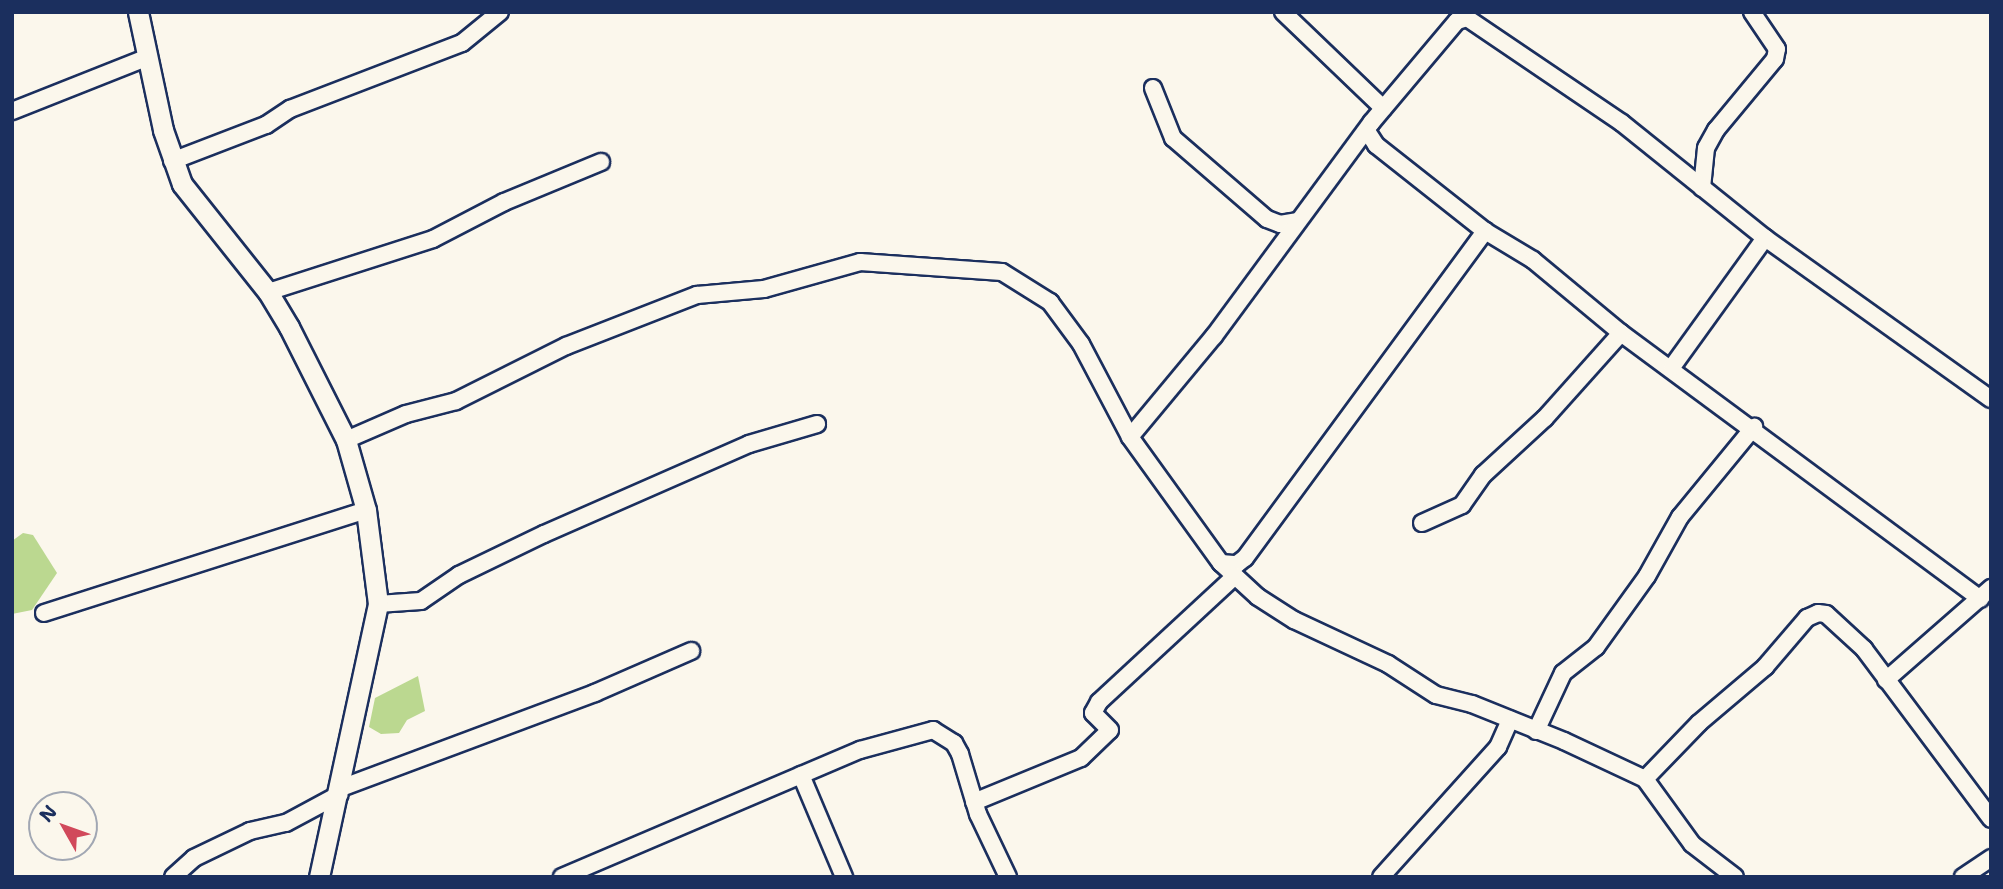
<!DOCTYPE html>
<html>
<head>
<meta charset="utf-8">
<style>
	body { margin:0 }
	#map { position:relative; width:2003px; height:889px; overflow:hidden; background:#fbf7ec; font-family:"Shantell Sans",sans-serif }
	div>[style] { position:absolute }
	.green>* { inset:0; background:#bbd890 }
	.roads { filter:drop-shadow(2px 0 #1b2f5e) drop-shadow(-2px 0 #1b2f5e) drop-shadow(0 2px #1b2f5e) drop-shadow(0 -2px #1b2f5e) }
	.minor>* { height:16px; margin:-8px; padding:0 8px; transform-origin:8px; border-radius:8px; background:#fbf7ec }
	.tertiary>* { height:19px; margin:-9.5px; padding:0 9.5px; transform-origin:9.5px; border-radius:9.5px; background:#fbf7ec }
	span { translate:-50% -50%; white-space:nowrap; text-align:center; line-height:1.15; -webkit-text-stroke:5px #fbf7ec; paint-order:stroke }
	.frame { position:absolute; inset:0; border:14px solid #1b2f5e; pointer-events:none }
	.north { position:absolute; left:28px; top:791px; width:70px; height:70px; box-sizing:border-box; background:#fbf7ec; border:2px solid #a1a7b3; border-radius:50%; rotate:310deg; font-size:19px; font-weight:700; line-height:28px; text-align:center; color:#1b2f5e }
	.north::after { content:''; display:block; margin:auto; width:24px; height:32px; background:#d1495b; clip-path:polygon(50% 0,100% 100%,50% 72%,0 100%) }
</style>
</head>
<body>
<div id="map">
	<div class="green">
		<i style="clip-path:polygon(23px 533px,33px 535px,57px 573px,32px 610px,12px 614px,12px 541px)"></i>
		<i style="clip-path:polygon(418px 676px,425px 711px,407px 720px,399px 733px,381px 734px,369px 727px,375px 698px)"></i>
	</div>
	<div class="roads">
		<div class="minor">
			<i style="left:1283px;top:12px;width:139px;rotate:43.8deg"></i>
			<i style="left:1153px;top:88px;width:54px;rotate:68.2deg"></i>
			<i style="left:1173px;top:138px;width:124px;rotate:40.8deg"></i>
			<i style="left:1267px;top:219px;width:14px;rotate:21deg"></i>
			<i style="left:1280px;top:224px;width:17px;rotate:-10deg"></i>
			<i style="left:12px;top:111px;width:144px;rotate:-21.6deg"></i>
			<i style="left:1367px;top:131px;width:17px;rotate:57deg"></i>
			<i style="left:1376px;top:145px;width:139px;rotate:38.3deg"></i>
			<i style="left:1485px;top:231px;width:56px;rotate:31.1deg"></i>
			<i style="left:1533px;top:260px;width:114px;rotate:39.7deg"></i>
			<i style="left:1621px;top:333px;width:447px;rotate:36.5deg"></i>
			<i style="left:172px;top:161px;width:101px;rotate:-21deg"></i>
			<i style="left:266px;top:125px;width:29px;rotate:-34deg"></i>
			<i style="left:290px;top:109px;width:184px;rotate:-21deg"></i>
			<i style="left:462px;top:43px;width:49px;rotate:-39.2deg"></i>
			<i style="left:1702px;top:188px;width:40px;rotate:-84.3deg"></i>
			<i style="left:1706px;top:148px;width:21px;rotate:-61deg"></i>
			<i style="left:1716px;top:130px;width:92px;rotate:-50.3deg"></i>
			<i style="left:1775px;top:59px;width:10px;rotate:-79deg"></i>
			<i style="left:1777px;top:49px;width:45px;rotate:-124deg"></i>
			<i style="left:268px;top:292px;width:173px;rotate:-17.8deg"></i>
			<i style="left:433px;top:239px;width:80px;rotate:-27.5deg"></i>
			<i style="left:504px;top:202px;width:105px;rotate:-22.4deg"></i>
			<i style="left:1672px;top:367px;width:159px;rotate:-54.2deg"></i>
			<i style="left:1130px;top:437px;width:131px;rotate:-50.3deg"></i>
			<i style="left:1214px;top:336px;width:265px;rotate:-53.6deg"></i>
			<i style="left:1371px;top:123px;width:133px;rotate:-49.9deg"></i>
			<i style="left:1457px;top:21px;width:10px;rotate:-17deg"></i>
			<i style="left:1467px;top:18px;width:187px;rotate:34.1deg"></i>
			<i style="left:1622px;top:123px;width:184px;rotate:38.8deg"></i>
			<i style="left:1765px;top:238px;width:277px;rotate:35.5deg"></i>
			<i style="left:346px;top:440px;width:65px;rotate:-23.4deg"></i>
			<i style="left:406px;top:414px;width:52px;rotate:-14.6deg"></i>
			<i style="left:456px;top:401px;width:123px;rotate:-26.6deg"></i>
			<i style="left:566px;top:346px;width:141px;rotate:-21.3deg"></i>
			<i style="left:697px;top:295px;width:67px;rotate:-5.1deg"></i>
			<i style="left:764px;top:289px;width:100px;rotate:-15.7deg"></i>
			<i style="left:860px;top:262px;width:142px;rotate:4deg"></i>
			<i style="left:1002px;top:272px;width:57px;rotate:32deg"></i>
			<i style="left:1050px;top:302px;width:52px;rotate:53.6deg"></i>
			<i style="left:1081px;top:344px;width:105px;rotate:62.2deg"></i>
			<i style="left:1130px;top:437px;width:155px;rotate:54.2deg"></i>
			<i style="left:1221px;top:563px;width:50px;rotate:42.6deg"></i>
			<i style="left:1258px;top:597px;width:43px;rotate:32.6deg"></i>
			<i style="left:1294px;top:620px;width:104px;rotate:25.1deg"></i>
			<i style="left:1388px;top:664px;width:57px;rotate:32.9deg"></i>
			<i style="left:1436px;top:695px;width:37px;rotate:14deg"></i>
			<i style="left:1472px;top:704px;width:99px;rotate:21.9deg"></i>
			<i style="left:1564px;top:741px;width:89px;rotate:25.1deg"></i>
			<i style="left:1645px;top:779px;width:80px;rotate:54.1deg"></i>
			<i style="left:1692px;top:844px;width:54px;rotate:37.5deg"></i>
			<i style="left:1422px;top:523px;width:44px;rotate:-24.2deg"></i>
			<i style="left:1462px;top:505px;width:37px;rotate:-55deg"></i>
			<i style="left:1483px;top:475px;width:84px;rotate:-42.6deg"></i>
			<i style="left:1545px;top:418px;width:114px;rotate:-48.2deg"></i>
			<i style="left:1221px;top:563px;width:16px;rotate:4deg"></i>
			<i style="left:1237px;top:564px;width:10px;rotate:-37deg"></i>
			<i style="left:1245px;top:558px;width:406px;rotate:-53.7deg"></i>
			<i style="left:378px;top:604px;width:43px;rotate:-4deg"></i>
			<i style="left:421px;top:601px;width:46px;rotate:-34.4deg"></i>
			<i style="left:459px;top:575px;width:94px;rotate:-25.8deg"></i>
			<i style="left:544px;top:534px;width:224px;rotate:-23.7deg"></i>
			<i style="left:749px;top:444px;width:71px;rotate:-16.4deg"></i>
			<i style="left:44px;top:613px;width:338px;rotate:-17.7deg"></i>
			<i style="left:1886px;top:680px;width:140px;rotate:-41.2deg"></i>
			<i style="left:1536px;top:731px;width:64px;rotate:-65deg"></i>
			<i style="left:1563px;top:673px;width:42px;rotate:-38.2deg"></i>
			<i style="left:1596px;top:647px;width:87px;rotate:-54.3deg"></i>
			<i style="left:1647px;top:576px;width:68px;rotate:-60.8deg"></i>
			<i style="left:1680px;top:517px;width:117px;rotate:-50.6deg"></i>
			<i style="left:801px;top:775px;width:111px;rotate:67.1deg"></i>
			<i style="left:1645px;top:779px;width:78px;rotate:-46deg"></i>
			<i style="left:1699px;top:723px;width:87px;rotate:-40.3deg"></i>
			<i style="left:1765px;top:667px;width:65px;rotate:-49.4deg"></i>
			<i style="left:1807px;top:618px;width:12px;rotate:-24deg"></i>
			<i style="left:1818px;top:613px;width:8px;rotate:7deg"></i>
			<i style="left:1826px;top:614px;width:52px;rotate:42.6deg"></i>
			<i style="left:1864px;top:649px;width:212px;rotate:53.2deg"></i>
			<i style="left:341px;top:788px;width:271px;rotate:-20.5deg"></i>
			<i style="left:595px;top:693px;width:105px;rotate:-23.6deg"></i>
			<i style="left:974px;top:802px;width:116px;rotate:-22.4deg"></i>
			<i style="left:1081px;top:758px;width:40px;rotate:-44deg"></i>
			<i style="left:1110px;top:730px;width:24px;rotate:-135deg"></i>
			<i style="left:1093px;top:713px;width:13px;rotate:-61deg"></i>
			<i style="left:1099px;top:702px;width:185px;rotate:-42.8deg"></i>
			<i style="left:173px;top:877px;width:28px;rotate:-42deg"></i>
			<i style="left:194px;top:858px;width:62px;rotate:-25.7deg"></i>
			<i style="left:250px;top:831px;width:37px;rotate:-13deg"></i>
			<i style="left:286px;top:823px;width:61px;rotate:-28.2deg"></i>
			<i style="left:562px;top:877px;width:324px;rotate:-23.1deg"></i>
			<i style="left:860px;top:750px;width:76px;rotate:-15.3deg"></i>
			<i style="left:933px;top:730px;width:25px;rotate:32deg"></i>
			<i style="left:954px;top:743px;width:13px;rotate:61deg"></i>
			<i style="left:960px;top:754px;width:63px;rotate:73.3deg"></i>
			<i style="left:978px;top:814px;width:70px;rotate:64.5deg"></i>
			<i style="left:1381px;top:877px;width:175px;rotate:-48deg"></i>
			<i style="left:1498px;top:747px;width:30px;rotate:-66deg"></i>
			<i style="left:1963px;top:877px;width:34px;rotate:-34deg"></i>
		</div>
		<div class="tertiary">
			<i style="left:138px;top:12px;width:121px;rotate:78deg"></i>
			<i style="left:163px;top:130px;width:57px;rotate:70.6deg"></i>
			<i style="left:182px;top:184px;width:138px;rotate:51.5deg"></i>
			<i style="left:268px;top:292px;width:41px;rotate:59deg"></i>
			<i style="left:289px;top:327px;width:127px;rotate:63.2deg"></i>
			<i style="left:346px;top:440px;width:73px;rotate:74.1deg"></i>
			<i style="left:366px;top:510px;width:95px;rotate:82.7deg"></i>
			<i style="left:378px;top:604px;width:279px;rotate:102.2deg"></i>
		</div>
	</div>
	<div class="frame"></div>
	<div class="north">N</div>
</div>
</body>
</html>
